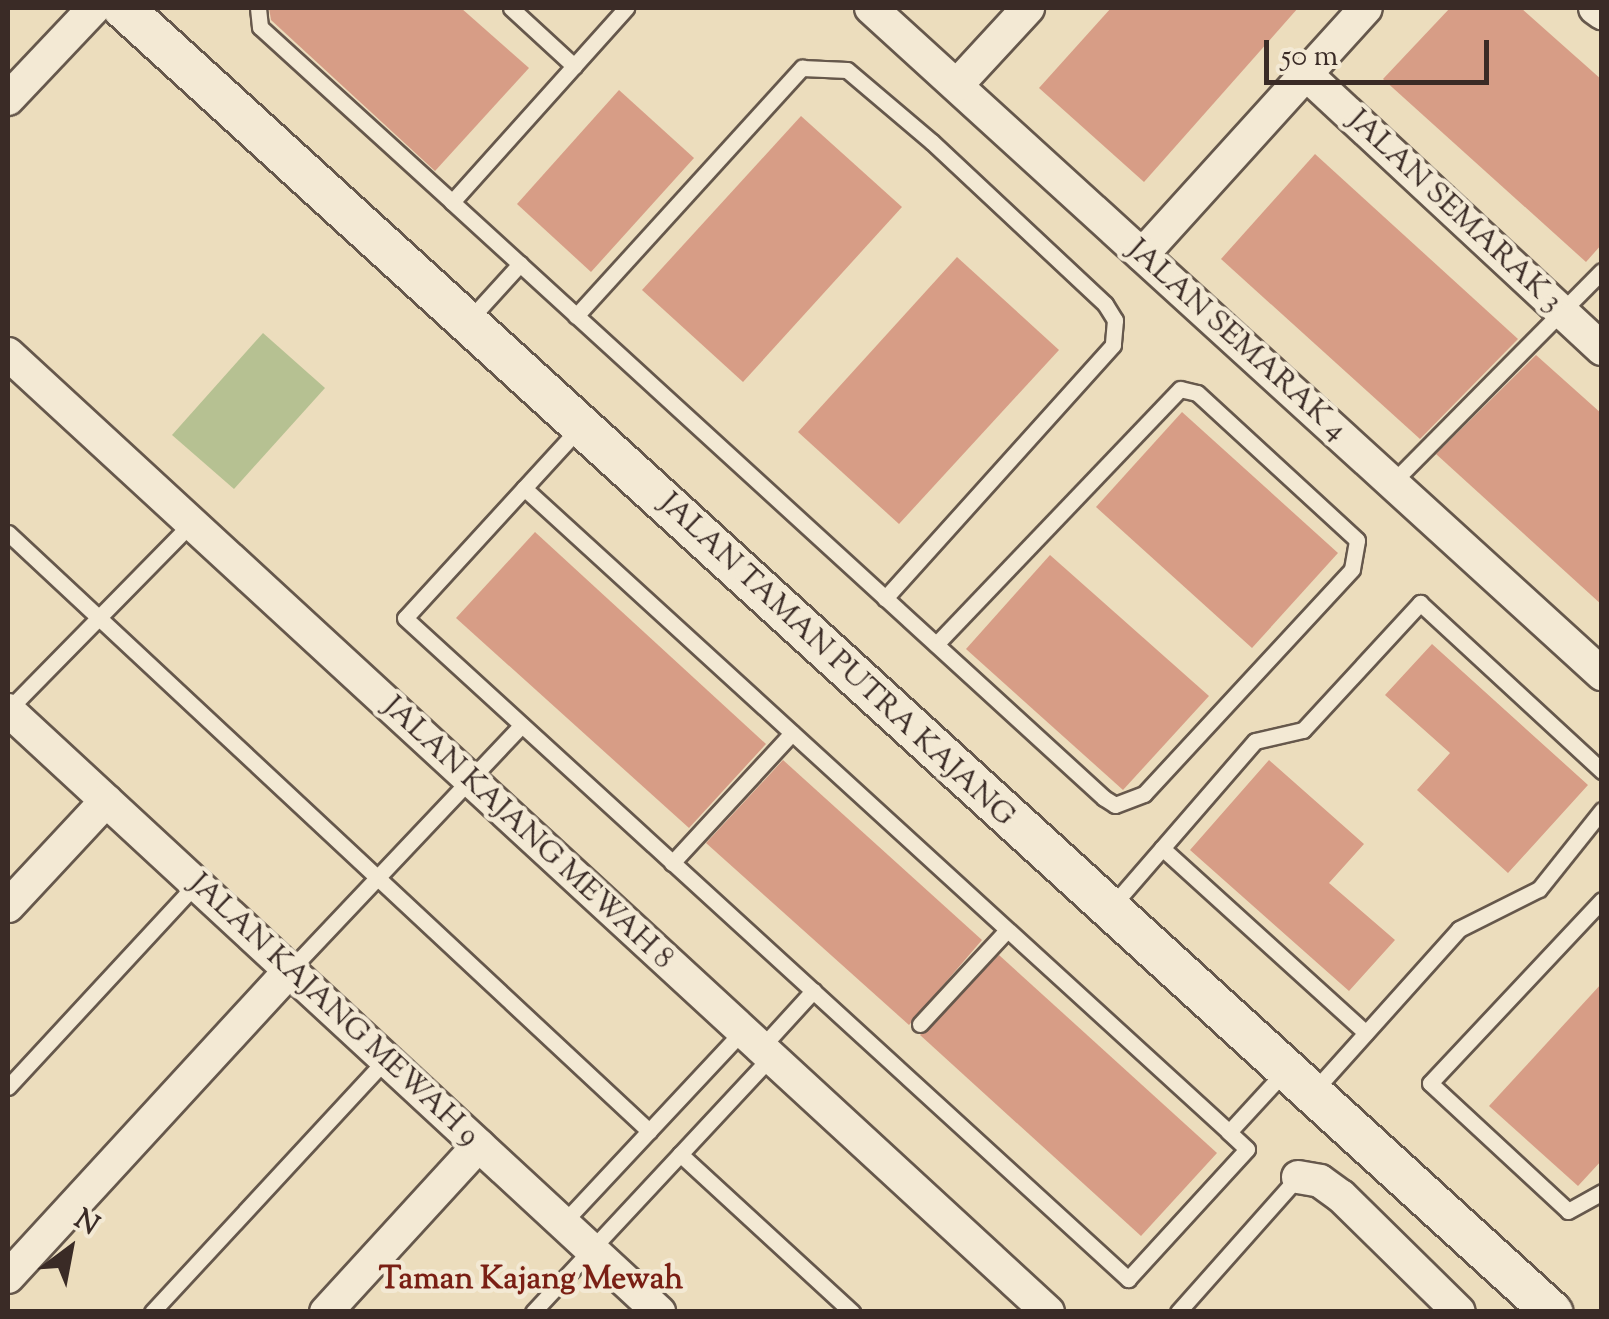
<!DOCTYPE html>
<html>
<head>
<meta charset="utf-8">
<style>
	body { margin:0 }
	#map { position:relative; width:1609px; height:1319px; overflow:hidden; background:#ecddbd; font-family:"Sorts Mill Goudy",serif }
	div>[style] { position:absolute }
	.green>* { inset:0; background:#b6c192 }
	.building>* { inset:0; background:#d79d86 }
	.roads { filter:drop-shadow(2px 0 #66584c) drop-shadow(-2px 0 #66584c) drop-shadow(0 2px #66584c) drop-shadow(0 -2px #66584c) }
	.service>* { height:15px; margin:-7.5px; padding:0 7.5px; transform-origin:7.5px; border-radius:7.5px; background:#f3e9d4 }
	.minor>* { height:32px; margin:-16px; padding:0 16px; transform-origin:16px; border-radius:16px; background:#f3e9d4 }
	.tertiary>* { height:40px; margin:-20px; padding:0 20px; transform-origin:20px; border-radius:20px; background:#f3e9d4 }
	span { translate:-50% -50%; white-space:nowrap; text-align:center; line-height:1.15; -webkit-text-stroke:9px #f3e9d4; paint-order:stroke }
	.street-label { font-size:30px; color:#3a2b26 }
	.neighbourhood-label { font-size:32px; color:#7a1f14; font-weight:700 }
	.frame { position:absolute; inset:0; border:10px solid #3a2b26; pointer-events:none }
	.north { position:absolute; left:20px; top:1199px; width:100px; height:100px; -webkit-text-stroke:8px #f3e9d4; paint-order:stroke; rotate:32deg; font-size:28px; font-weight:700; line-height:40px; text-align:center; color:#3a2b26 }
	.north::after { content:''; display:block; margin:auto; width:35px; height:45px; background:#3a2b26; clip-path:polygon(50% 0,100% 100%,50% 72%,0 100%) }
	.scale { position:absolute; left:1264px; top:40px; width:225px; height:45px; box-sizing:border-box; border:5px solid #3a2b26; border-top:0; padding-left:12px; font-size:30px; line-height:35px; white-space:nowrap; color:#3a2b26; -webkit-text-stroke:8px #f3e9d4; paint-order:stroke }
</style>
</head>
<body>
<div id="map">
	<div class="green">
		<i style="clip-path:polygon(263px 333px,325px 388px,234px 489px,172px 435px)"></i>
	</div>
	<div class="building">
		<i style="clip-path:polygon(269px 8px,461px 8px,529px 68px,435px 171px,271px 20px)"></i>
		<i style="clip-path:polygon(1111px 8px,1298px 8px,1144px 182px,1039px 88px)"></i>
		<i style="clip-path:polygon(1450px 8px,1521px 8px,1602px 80px,1602px 244px,1586px 262px,1383px 79px)"></i>
		<i style="clip-path:polygon(619px 90px,694px 158px,591px 272px,517px 204px)"></i>
		<i style="clip-path:polygon(801px 116px,902px 207px,743px 382px,642px 290px)"></i>
		<i style="clip-path:polygon(1315px 154px,1518px 339px,1420px 439px,1221px 259px)"></i>
		<i style="clip-path:polygon(957px 257px,1059px 350px,899px 524px,798px 432px)"></i>
		<i style="clip-path:polygon(1536px 355px,1602px 414px,1602px 605px,1436px 454px)"></i>
		<i style="clip-path:polygon(1182px 412px,1338px 553px,1252px 648px,1096px 507px)"></i>
		<i style="clip-path:polygon(535px 532px,766px 744px,689px 828px,456px 618px)"></i>
		<i style="clip-path:polygon(1050px 555px,1209px 696px,1123px 790px,966px 649px)"></i>
		<i style="clip-path:polygon(1432px 644px,1588px 785px,1508px 873px,1417px 790px,1450px 753px,1385px 695px)"></i>
		<i style="clip-path:polygon(783px 760px,982px 940px,909px 1025px,706px 843px)"></i>
		<i style="clip-path:polygon(1269px 760px,1364px 844px,1329px 883px,1395px 940px,1349px 991px,1190px 850px)"></i>
		<i style="clip-path:polygon(999px 955px,1217px 1153px,1141px 1236px,920px 1035px)"></i>
		<i style="clip-path:polygon(1602px 983px,1602px 1160px,1578px 1186px,1489px 1106px)"></i>
	</div>
	<div class="roads">
		<div class="service">
			<i style="left:258px;top:8px;width:19px;rotate:84deg"></i>
			<i style="left:260px;top:27px;width:260px;rotate:42.3deg"></i>
			<i style="left:452px;top:202px;width:261px;rotate:-48.1deg"></i>
			<i style="left:511px;top:8px;width:86px;rotate:42.6deg"></i>
			<i style="left:452px;top:202px;width:883px;rotate:42.43deg"></i>
			<i style="left:1104px;top:798px;width:13px;rotate:32deg"></i>
			<i style="left:1115px;top:805px;width:31px;rotate:-21deg"></i>
			<i style="left:1144px;top:794px;width:306px;rotate:-47.2deg"></i>
			<i style="left:1352px;top:569px;width:29px;rotate:-80deg"></i>
			<i style="left:1357px;top:540px;width:217px;rotate:-137.4deg"></i>
			<i style="left:1197px;top:393px;width:17px;rotate:-167deg"></i>
			<i style="left:1180px;top:389px;width:353px;rotate:133.7deg"></i>
			<i style="left:576px;top:316px;width:336px;rotate:-47.7deg"></i>
			<i style="left:802px;top:68px;width:45px;rotate:2.5deg"></i>
			<i style="left:847px;top:70px;width:111px;rotate:40.3deg"></i>
			<i style="left:932px;top:142px;width:237px;rotate:43.1deg"></i>
			<i style="left:1105px;top:304px;width:19px;rotate:58deg"></i>
			<i style="left:1115px;top:320px;width:25px;rotate:95deg"></i>
			<i style="left:1113px;top:345px;width:341px;rotate:132deg"></i>
			<i style="left:469px;top:320px;width:76px;rotate:-47.7deg"></i>
			<i style="left:581px;top:426px;width:260px;rotate:132.5deg"></i>
			<i style="left:405px;top:618px;width:980px;rotate:42.43deg"></i>
			<i style="left:1128px;top:1279px;width:176px;rotate:-47.5deg"></i>
			<i style="left:1247px;top:1149px;width:25px;rotate:-137deg"></i>
			<i style="left:1229px;top:1132px;width:83px;rotate:-47.4deg"></i>
			<i style="left:1392px;top:483px;width:298px;rotate:-45.3deg"></i>
			<i style="left:524px;top:488px;width:955px;rotate:42.41deg"></i>
			<i style="left:8px;top:533px;width:877px;rotate:43.01deg"></i>
			<i style="left:8px;top:710px;width:261px;rotate:-45.5deg"></i>
			<i style="left:1162px;top:848px;width:275px;rotate:42.2deg"></i>
			<i style="left:672px;top:863px;width:177px;rotate:-47.3deg"></i>
			<i style="left:1602px;top:900px;width:251px;rotate:133.2deg"></i>
			<i style="left:1430px;top:1083px;width:188px;rotate:42.8deg"></i>
			<i style="left:1568px;top:1211px;width:39px;rotate:-29deg"></i>
			<i style="left:1112px;top:906px;width:218px;rotate:-49.1deg"></i>
			<i style="left:1255px;top:741px;width:49px;rotate:-12.9deg"></i>
			<i style="left:1303px;top:730px;width:173px;rotate:-47.3deg"></i>
			<i style="left:1420px;top:603px;width:248px;rotate:42.7deg"></i>
			<i style="left:290px;top:970px;width:337px;rotate:-46.6deg"></i>
			<i style="left:920px;top:1024px;width:128px;rotate:-47.2deg"></i>
			<i style="left:760px;top:1049px;width:79px;rotate:-47.6deg"></i>
			<i style="left:8px;top:1087px;width:277px;rotate:-47.2deg"></i>
			<i style="left:1312px;top:1093px;width:220px;rotate:-48.1deg"></i>
			<i style="left:1459px;top:929px;width:89px;rotate:-26.6deg"></i>
			<i style="left:1539px;top:889px;width:101px;rotate:-51.4deg"></i>
			<i style="left:680px;top:1154px;width:234px;rotate:42.6deg"></i>
			<i style="left:563px;top:1223px;width:262px;rotate:-46.9deg"></i>
			<i style="left:152px;top:1312px;width:345px;rotate:-47.2deg"></i>
			<i style="left:533px;top:1312px;width:347px;rotate:-47deg"></i>
			<i style="left:1178px;top:1312px;width:181px;rotate:-48.4deg"></i>
		</div>
		<div class="minor">
			<i style="left:871px;top:8px;width:989px;rotate:42.34deg"></i>
			<i style="left:1595px;top:8px;width:9px;rotate:36deg"></i>
			<i style="left:1306px;top:74px;width:404px;rotate:42.9deg"></i>
			<i style="left:957px;top:85px;width:105px;rotate:-47.3deg"></i>
			<i style="left:8px;top:99px;width:125px;rotate:-46.6deg"></i>
			<i style="left:1142px;top:255px;width:333px;rotate:-47.8deg"></i>
			<i style="left:8px;top:354px;width:1414px;rotate:42.65deg"></i>
			<i style="left:8px;top:710px;width:887px;rotate:42.76deg"></i>
			<i style="left:8px;top:906px;width:144px;rotate:-47deg"></i>
			<i style="left:1298px;top:1177px;width:22px;rotate:10deg"></i>
			<i style="left:1320px;top:1181px;width:26px;rotate:36deg"></i>
			<i style="left:1341px;top:1196px;width:165px;rotate:44.5deg"></i>
			<i style="left:8px;top:1277px;width:417px;rotate:-47.4deg"></i>
			<i style="left:326px;top:1312px;width:226px;rotate:-47.5deg"></i>
		</div>
		<div class="tertiary">
			<i style="left:123px;top:8px;width:1935px;rotate:42.38deg"></i>
		</div>
	</div>
	<div class="street-label">
		<span style="left:1454px;top:212px;rotate:43deg">JALAN SEMARAK 3</span>
		<span style="left:1236px;top:341px;rotate:42deg">JALAN SEMARAK 4</span>
		<span style="left:836px;top:661px;rotate:43deg">JALAN TAMAN PUTRA KAJANG</span>
		<span style="left:527px;top:834px;rotate:43deg">JALAN KAJANG MEWAH 8</span>
		<span style="left:333px;top:1011px;rotate:43deg">JALAN KAJANG MEWAH 9</span>
	</div>
	<div class="neighbourhood-label">
		<span style="left:531px;top:1280px">Taman Kajang Mewah</span>
	</div>
	<div class="frame"></div>
	<div class="north">N</div>
	<div class="scale">50 m</div>
</div>
</body>
</html>
